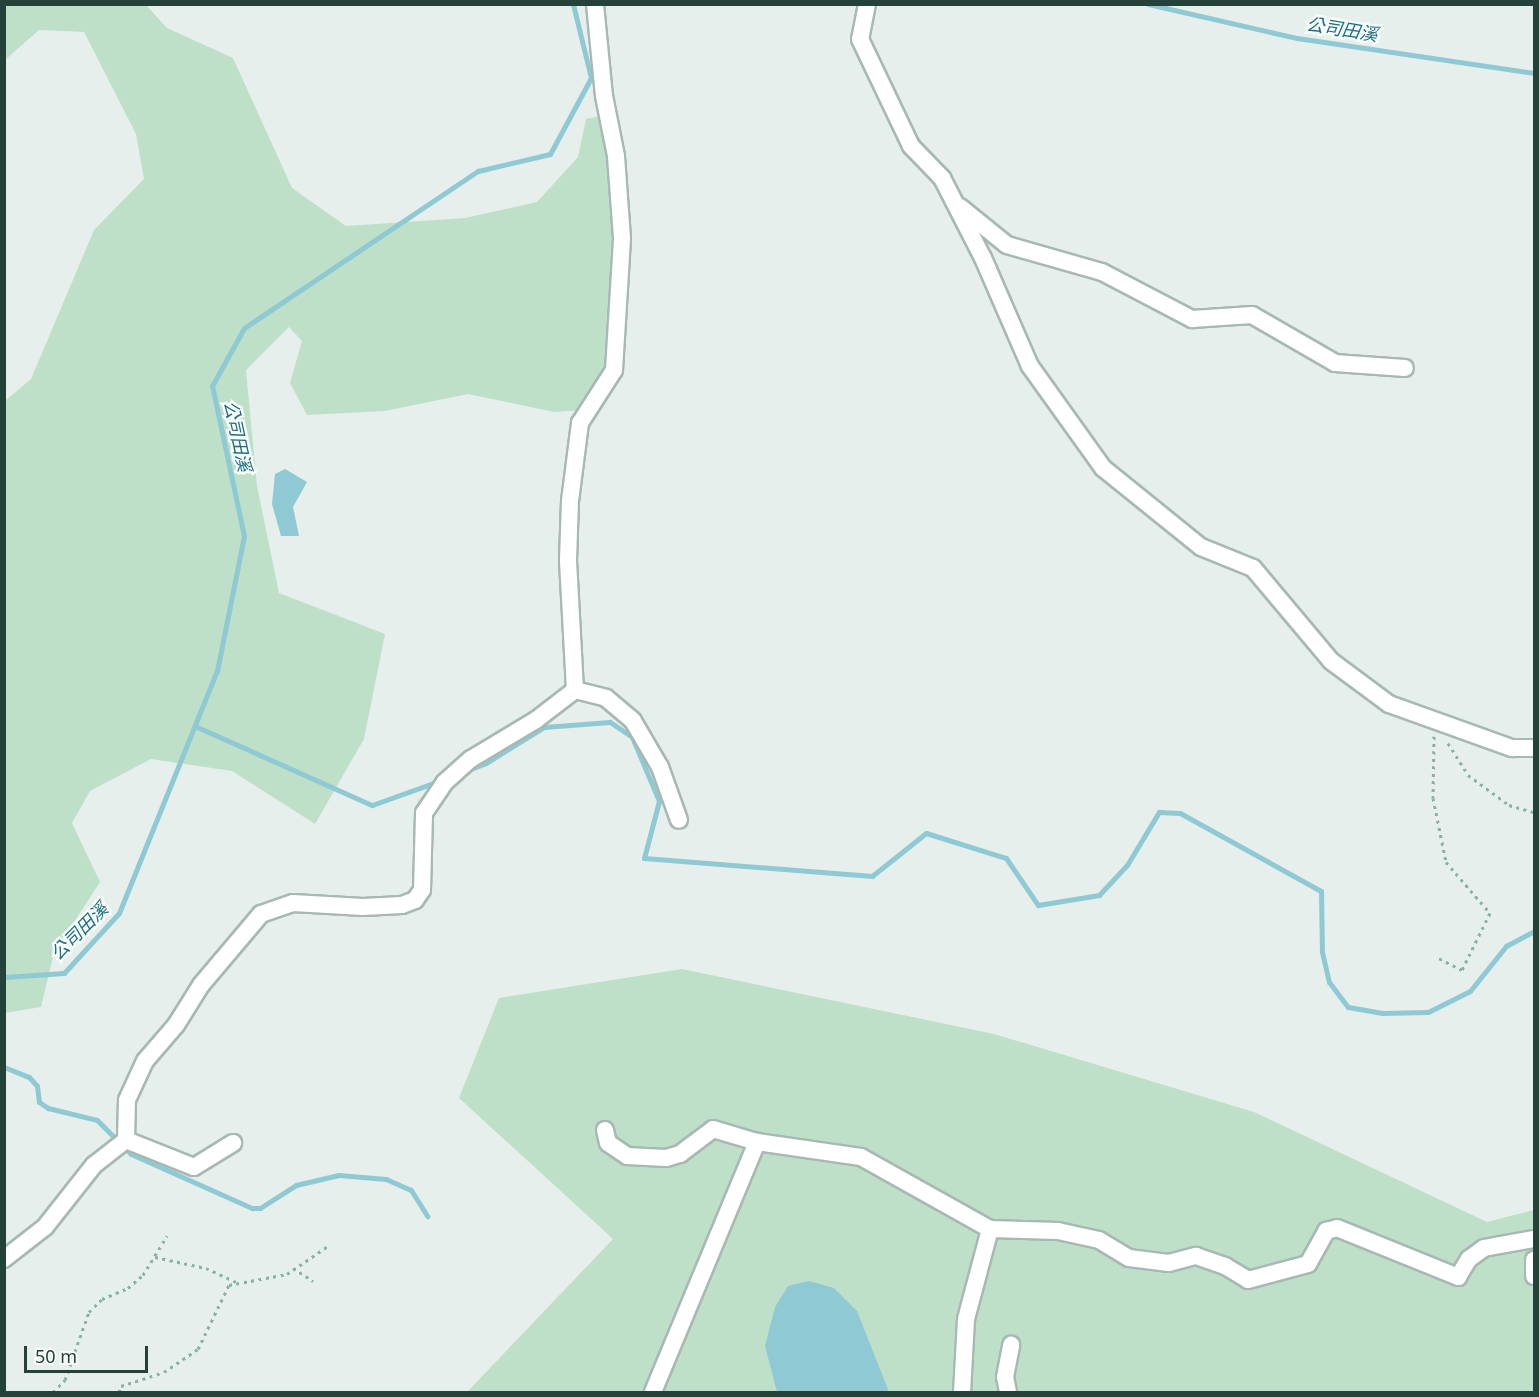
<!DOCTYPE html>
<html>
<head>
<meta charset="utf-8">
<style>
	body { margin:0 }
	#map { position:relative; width:1539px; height:1397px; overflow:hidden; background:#e6efeb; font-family:"Noto Sans","Noto Sans TC",sans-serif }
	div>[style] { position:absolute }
	.green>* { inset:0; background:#bfe0c8 }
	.water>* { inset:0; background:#8ec9d4 }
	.stream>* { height:5px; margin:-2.5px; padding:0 2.5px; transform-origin:2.5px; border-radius:2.5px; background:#8ec9d4 }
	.path>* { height:3px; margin-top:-1.5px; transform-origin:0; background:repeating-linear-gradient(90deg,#86b3a5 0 3px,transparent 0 7.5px) }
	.roads { filter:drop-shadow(2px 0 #a8b8b2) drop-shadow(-2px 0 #a8b8b2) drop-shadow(0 2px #a8b8b2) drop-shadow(0 -2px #a8b8b2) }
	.minor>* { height:16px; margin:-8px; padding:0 8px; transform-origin:8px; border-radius:8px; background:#fff }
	span { translate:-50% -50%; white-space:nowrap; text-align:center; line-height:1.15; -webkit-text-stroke:5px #f7fbf9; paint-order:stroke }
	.water-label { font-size:18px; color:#1c6f80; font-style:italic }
	.frame { position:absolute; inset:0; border:6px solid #24423a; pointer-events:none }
	.scale { position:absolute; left:24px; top:1346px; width:124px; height:27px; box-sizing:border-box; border:3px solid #24423a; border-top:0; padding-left:8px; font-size:18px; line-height:21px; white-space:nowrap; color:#24423a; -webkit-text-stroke:4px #f7fbf9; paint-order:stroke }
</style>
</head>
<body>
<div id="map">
	<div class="green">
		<i style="clip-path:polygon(5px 5px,146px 5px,167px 28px,233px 58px,292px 188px,346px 226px,465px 218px,537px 202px,578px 157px,586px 119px,601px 116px,613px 158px,617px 299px,605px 363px,582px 410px,554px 412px,468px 394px,385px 411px,307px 415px,290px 383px,302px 341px,289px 327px,246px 370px,257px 486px,279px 593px,385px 634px,364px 739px,315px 824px,232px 771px,151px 759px,90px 791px,72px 823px,100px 882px,54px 953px,41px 1007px,5px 1013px,5px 401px,31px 379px,94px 230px,144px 179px,136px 134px,84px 32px,39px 30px,5px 60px)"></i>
		<i style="clip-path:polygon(682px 969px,994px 1034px,1254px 1112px,1487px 1222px,1534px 1210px,1534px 1392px,467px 1392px,613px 1239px,459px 1098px,499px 998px)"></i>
	</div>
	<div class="water">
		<i style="clip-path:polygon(285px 469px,307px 482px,293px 507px,299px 536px,281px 536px,272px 504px,275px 474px)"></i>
		<i style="clip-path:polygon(809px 1281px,834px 1288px,857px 1311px,889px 1392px,777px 1392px,765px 1346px,775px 1307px,788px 1286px)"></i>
	</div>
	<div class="stream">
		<i style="left:1148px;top:4px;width:153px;rotate:12.9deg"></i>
		<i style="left:1297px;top:38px;width:240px;rotate:8.4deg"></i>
		<i style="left:195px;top:726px;width:194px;rotate:24.1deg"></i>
		<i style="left:372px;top:805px;width:71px;rotate:-19.7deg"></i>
		<i style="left:468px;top:770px;width:19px;rotate:-21deg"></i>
		<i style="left:486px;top:763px;width:68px;rotate:-31.8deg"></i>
		<i style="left:544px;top:727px;width:66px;rotate:-4.3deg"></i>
		<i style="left:610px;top:722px;width:27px;rotate:34deg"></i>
		<i style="left:632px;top:737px;width:69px;rotate:67.1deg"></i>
		<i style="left:659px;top:801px;width:59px;rotate:104.7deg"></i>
		<i style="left:644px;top:858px;width:229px;rotate:4.5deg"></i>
		<i style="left:872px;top:876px;width:69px;rotate:-38.5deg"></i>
		<i style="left:926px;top:833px;width:84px;rotate:17.4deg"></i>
		<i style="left:1006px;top:858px;width:57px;rotate:55.8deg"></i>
		<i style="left:1038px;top:905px;width:62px;rotate:-9.3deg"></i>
		<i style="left:1099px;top:895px;width:41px;rotate:-47deg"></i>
		<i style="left:1127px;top:865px;width:62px;rotate:-58.9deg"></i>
		<i style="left:1159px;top:812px;width:21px;rotate:3deg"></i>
		<i style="left:1180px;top:813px;width:161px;rotate:29deg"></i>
		<i style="left:1321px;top:891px;width:61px;rotate:89.1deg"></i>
		<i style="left:1322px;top:952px;width:31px;rotate:77deg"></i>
		<i style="left:1329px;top:982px;width:31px;rotate:53deg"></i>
		<i style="left:1348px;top:1007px;width:35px;rotate:10deg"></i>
		<i style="left:1382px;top:1013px;width:46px;rotate:-1.2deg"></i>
		<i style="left:1428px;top:1012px;width:47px;rotate:-26.6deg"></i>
		<i style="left:1470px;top:991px;width:58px;rotate:-51.3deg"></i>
		<i style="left:1506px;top:946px;width:32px;rotate:-28deg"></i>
		<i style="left:4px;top:977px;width:60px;rotate:-3.8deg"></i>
		<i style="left:64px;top:973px;width:81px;rotate:-47.5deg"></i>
		<i style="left:119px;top:913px;width:261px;rotate:-68deg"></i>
		<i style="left:217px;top:671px;width:138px;rotate:-78.7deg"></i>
		<i style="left:244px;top:536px;width:153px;rotate:-102deg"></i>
		<i style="left:212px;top:386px;width:66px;rotate:-61.1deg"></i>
		<i style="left:244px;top:328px;width:282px;rotate:-33.9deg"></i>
		<i style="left:478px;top:171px;width:74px;rotate:-13.3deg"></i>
		<i style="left:550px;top:154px;width:86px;rotate:-61.7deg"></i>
		<i style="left:591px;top:78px;width:76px;rotate:-103.7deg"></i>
		<i style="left:4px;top:1067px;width:27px;rotate:22deg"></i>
		<i style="left:29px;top:1077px;width:12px;rotate:48deg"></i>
		<i style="left:37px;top:1086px;width:16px;rotate:83deg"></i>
		<i style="left:39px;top:1102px;width:11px;rotate:34deg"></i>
		<i style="left:48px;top:1108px;width:50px;rotate:13.8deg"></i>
		<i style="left:97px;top:1120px;width:48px;rotate:45deg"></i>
		<i style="left:131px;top:1154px;width:133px;rotate:24.1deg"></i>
		<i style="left:252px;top:1208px;width:8px"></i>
		<i style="left:260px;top:1208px;width:43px;rotate:-32.6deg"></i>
		<i style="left:296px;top:1185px;width:44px;rotate:-13.1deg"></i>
		<i style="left:339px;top:1175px;width:47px;rotate:4.9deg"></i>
		<i style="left:386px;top:1179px;width:27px;rotate:24deg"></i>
		<i style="left:411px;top:1190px;width:31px;rotate:58deg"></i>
	</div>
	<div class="path">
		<i style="left:1434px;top:736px;width:62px;rotate:90.9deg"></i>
		<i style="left:1433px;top:798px;width:65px;rotate:78.5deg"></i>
		<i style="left:1446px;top:862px;width:67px;rotate:49.2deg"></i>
		<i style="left:1490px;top:913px;width:64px;rotate:116.2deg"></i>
		<i style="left:1462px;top:970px;width:28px;rotate:-153deg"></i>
		<i style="left:1448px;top:743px;width:38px;rotate:58deg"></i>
		<i style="left:1468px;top:775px;width:51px;rotate:36.2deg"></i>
		<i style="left:1509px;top:805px;width:26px;rotate:16deg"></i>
		<i style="left:155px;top:1257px;width:52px;rotate:12.2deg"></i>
		<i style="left:206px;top:1268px;width:33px;rotate:25deg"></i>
		<i style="left:293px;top:1268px;width:24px;rotate:33deg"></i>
		<i style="left:53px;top:1392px;width:17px;rotate:-45deg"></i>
		<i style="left:65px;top:1380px;width:72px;rotate:-70.6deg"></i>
		<i style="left:89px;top:1312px;width:18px;rotate:-45deg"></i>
		<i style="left:102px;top:1299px;width:28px;rotate:-23deg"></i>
		<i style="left:128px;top:1288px;width:20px;rotate:-41deg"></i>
		<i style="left:143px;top:1275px;width:46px;rotate:-58.4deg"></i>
		<i style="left:119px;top:1392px;width:6px;rotate:-72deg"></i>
		<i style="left:121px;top:1386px;width:45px;rotate:-18deg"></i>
		<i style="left:164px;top:1372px;width:41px;rotate:-34.1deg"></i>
		<i style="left:198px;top:1349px;width:71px;rotate:-64.2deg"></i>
		<i style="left:229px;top:1285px;width:59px;rotate:-10.7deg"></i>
		<i style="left:287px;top:1274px;width:50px;rotate:-34.3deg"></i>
	</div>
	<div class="roads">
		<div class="minor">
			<i style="left:867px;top:4px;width:36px;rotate:101deg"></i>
			<i style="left:860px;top:39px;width:119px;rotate:64.5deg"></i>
			<i style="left:911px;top:146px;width:45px;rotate:45.9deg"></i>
			<i style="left:942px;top:178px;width:90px;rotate:62.9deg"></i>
			<i style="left:983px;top:258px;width:118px;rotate:66.5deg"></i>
			<i style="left:1030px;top:366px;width:125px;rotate:54.4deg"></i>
			<i style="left:1103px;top:468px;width:126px;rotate:38.9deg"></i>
			<i style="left:1201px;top:547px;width:56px;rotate:22deg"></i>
			<i style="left:1253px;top:568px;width:121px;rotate:50deg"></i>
			<i style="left:1331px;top:661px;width:72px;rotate:36.6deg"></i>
			<i style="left:1389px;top:704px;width:131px;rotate:19.7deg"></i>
			<i style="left:1512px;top:748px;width:22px"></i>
			<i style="left:960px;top:207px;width:60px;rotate:39deg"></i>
			<i style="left:1007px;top:245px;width:99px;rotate:15.9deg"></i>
			<i style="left:1102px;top:272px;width:102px;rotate:27.6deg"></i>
			<i style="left:1192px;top:319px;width:60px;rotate:-3.8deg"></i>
			<i style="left:1252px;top:315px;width:96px;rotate:30deg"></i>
			<i style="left:1335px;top:363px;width:70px;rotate:4.1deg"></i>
			<i style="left:575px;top:690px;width:32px;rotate:14deg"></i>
			<i style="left:606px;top:698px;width:35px;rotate:40deg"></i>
			<i style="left:633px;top:721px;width:53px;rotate:59.6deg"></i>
			<i style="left:660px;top:767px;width:56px;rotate:70.3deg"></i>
			<i style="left:605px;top:1130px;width:13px;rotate:77deg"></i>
			<i style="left:608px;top:1143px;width:23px;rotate:34deg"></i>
			<i style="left:627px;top:1156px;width:39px;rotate:3deg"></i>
			<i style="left:666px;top:1158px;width:15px;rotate:-16deg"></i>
			<i style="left:680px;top:1154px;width:41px;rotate:-37.1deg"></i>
			<i style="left:713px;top:1129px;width:46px;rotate:16.5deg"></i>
			<i style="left:757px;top:1142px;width:105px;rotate:8.2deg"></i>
			<i style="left:861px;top:1157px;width:148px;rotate:29.2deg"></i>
			<i style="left:990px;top:1229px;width:93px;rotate:104.9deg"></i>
			<i style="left:966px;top:1319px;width:73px;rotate:93.1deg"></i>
			<i style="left:126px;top:1140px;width:73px;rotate:21.7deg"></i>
			<i style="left:194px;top:1167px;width:46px;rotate:-31.6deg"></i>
			<i style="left:990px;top:1229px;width:68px;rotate:1.7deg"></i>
			<i style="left:1058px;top:1231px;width:42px;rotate:12.4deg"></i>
			<i style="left:1099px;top:1240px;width:35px;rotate:31deg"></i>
			<i style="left:1129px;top:1258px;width:40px;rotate:7.1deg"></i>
			<i style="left:1169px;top:1263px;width:28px;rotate:-15deg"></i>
			<i style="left:1196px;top:1256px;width:31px;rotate:19deg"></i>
			<i style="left:1225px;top:1266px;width:27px;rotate:31deg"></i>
			<i style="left:1248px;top:1280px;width:62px;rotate:-14.9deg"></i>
			<i style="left:1308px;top:1264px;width:38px;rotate:-61deg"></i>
			<i style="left:1326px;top:1231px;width:11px;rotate:-15deg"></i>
			<i style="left:1337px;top:1228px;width:131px;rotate:22deg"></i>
			<i style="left:1458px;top:1277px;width:21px;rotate:-59deg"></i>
			<i style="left:1469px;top:1259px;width:19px;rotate:-36deg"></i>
			<i style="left:1484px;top:1248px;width:51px;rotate:-10.2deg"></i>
			<i style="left:4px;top:1259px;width:52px;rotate:-38deg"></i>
			<i style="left:45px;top:1227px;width:79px;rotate:-51.7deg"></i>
			<i style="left:94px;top:1165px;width:41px;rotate:-38deg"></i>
			<i style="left:126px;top:1140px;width:40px;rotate:-88.6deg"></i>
			<i style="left:127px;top:1100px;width:43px;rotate:-65.2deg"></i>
			<i style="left:145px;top:1061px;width:48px;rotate:-49.3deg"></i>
			<i style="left:176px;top:1025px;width:47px;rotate:-58deg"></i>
			<i style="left:201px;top:985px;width:93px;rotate:-49.8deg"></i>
			<i style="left:261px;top:914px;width:34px;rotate:-19deg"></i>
			<i style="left:293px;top:903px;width:70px;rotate:3.3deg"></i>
			<i style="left:363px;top:907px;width:39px;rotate:-3deg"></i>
			<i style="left:402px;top:905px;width:14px;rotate:-21deg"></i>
			<i style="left:415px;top:900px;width:12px;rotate:-55deg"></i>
			<i style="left:422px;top:890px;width:77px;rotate:-88.5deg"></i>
			<i style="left:424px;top:813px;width:36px;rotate:-56deg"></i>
			<i style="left:444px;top:783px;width:36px;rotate:-42deg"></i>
			<i style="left:471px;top:759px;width:76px;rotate:-31deg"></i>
			<i style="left:536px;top:720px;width:49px;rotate:-37.6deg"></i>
			<i style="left:575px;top:690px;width:129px;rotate:-93.1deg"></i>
			<i style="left:568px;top:561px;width:60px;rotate:-88.1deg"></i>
			<i style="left:570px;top:501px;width:79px;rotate:-82.7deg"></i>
			<i style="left:580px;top:423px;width:63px;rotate:-57.3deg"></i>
			<i style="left:614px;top:370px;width:132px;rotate:-86.5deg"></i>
			<i style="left:622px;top:238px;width:82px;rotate:-94.2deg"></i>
			<i style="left:616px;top:156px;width:61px;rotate:-101.3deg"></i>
			<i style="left:604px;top:96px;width:92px;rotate:-95.6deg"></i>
			<i style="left:1534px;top:1260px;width:16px;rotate:90deg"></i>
			<i style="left:653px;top:1392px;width:271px;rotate:-67.4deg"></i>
			<i style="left:1008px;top:1392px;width:15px;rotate:-101deg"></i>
			<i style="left:1005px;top:1377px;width:33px;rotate:-79deg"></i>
		</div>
	</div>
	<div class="water-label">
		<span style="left:1342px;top:29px;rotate:9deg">公司田溪</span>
		<span style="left:238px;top:436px;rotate:78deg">公司田溪</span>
		<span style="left:79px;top:931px;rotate:-45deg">公司田溪</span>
	</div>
	<div class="frame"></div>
	<div class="scale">50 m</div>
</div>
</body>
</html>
